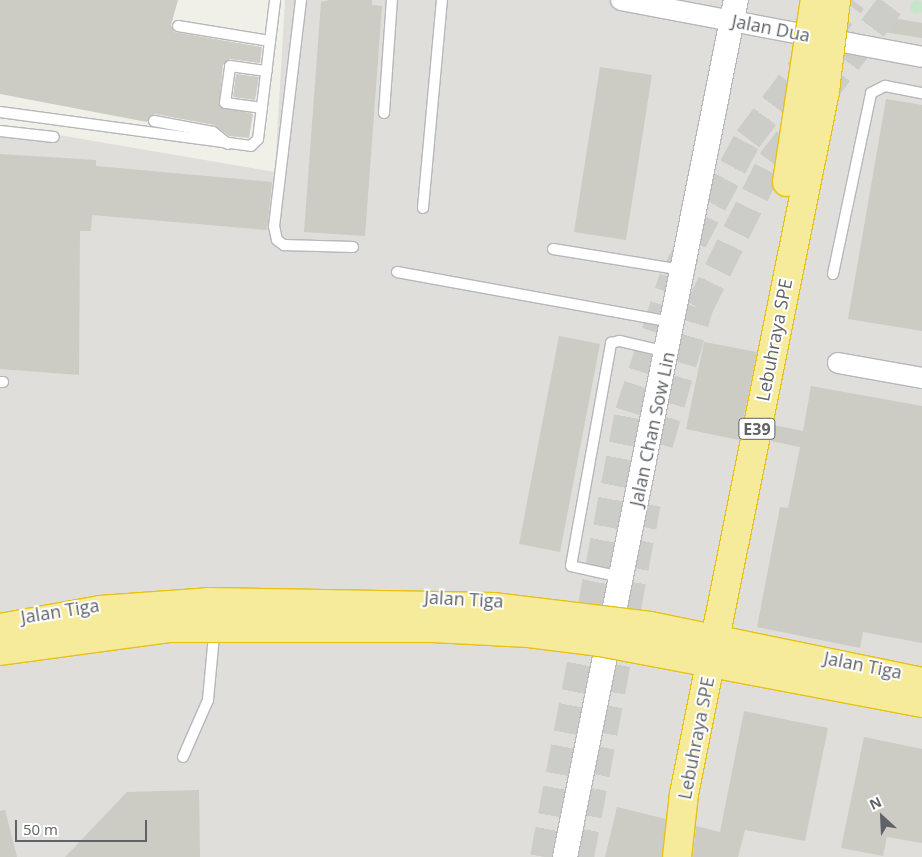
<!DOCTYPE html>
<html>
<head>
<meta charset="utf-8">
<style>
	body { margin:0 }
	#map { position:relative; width:922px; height:857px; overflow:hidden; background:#f0efe8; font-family:"Open Sans",sans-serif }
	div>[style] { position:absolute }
	.industrial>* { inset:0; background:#dfdeda }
	.green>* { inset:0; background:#c7e5cb }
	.round { border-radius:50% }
	.building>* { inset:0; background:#cccbc4 }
	.motorway-tunnel>* { height:28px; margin-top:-14px; transform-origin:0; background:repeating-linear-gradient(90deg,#ccccc8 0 28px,transparent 0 42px) }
	.roads { filter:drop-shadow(1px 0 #b5b7bb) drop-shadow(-1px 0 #b5b7bb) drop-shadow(0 1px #b5b7bb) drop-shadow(0 -1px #b5b7bb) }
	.service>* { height:10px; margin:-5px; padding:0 5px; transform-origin:5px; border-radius:5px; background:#fff }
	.minor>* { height:20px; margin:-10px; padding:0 10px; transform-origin:10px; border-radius:10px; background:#fff }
	.tertiary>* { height:24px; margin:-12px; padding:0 12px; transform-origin:12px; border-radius:12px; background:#fff }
	.bridges { filter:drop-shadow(1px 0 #e7c111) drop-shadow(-1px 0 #e7c111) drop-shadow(0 1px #e7c111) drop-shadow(0 -1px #e7c111) }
	.motorway-bridge>* { height:28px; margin:-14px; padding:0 14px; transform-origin:14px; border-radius:14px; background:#f6eb9a }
	span { translate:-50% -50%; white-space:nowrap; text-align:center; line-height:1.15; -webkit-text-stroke:4px #fff; paint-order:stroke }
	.shield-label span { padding:1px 4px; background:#fff; border:1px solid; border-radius:4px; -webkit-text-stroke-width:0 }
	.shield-label { font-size:16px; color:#5f6267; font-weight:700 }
	.street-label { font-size:18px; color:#5f6267 }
	.north { position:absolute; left:857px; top:792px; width:50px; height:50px; -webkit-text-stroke:4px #fff; paint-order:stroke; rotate:335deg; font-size:14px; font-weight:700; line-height:20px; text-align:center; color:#5f6267 }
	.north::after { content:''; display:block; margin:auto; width:18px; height:22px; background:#5f6267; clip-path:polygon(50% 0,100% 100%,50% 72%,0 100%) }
	.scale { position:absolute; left:15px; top:820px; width:132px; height:22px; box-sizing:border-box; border:2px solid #5f6267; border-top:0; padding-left:6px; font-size:15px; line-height:18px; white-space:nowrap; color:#5f6267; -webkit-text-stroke:4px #fff; paint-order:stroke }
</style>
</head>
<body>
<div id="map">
	<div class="industrial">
		<i style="clip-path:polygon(285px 0,922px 0,922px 857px,0 857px,0 125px,275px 172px)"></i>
	</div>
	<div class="green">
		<i class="round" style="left:910px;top:0;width:14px;height:14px"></i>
	</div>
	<div class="building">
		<i style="clip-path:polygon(0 0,178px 0,171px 25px,174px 32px,262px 47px,260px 63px,230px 59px,223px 65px,219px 105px,253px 114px,249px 138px,229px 136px,214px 125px,155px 114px,147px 122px,0 94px)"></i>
		<i style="clip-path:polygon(329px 0,372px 0,372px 5px,382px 6px,365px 236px,304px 232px,321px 2px)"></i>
		<i style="clip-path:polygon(879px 16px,922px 23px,922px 38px,877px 31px)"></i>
		<i style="clip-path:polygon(600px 67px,652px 75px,626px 240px,574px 232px)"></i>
		<i style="clip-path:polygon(236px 74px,259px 77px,255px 100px,233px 97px)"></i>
		<i style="clip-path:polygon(886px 99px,922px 105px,922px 331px,848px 319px)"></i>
		<i style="clip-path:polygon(0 154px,96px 160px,96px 166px,272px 182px,267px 230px,92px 215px,91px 231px,80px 231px,79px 375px,0 369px)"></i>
		<i style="clip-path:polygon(559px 336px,600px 344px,560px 552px,519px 544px)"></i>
		<i style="clip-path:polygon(704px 342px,757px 352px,739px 440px,686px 429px)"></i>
		<i style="clip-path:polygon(811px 386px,922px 406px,922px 643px,863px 632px,860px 648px,757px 627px,780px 507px,788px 508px,800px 447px,771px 441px,774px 425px,803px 431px)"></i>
		<i style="clip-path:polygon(744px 711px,828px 728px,805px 841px,745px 830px,738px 857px,693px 857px,696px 826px,720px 832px)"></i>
		<i style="clip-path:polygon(864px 737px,922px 749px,922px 843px,887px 837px,883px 856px,841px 848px)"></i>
		<i style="clip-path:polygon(199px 790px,200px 857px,65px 857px,127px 792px)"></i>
		<i style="clip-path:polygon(617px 807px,666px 819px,662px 857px,605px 857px)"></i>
		<i style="clip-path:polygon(5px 810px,17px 857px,0 857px,0 811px)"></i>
	</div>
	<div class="motorway-tunnel">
		<i style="left:659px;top:444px;width:142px;rotate:-73.6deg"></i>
		<i style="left:699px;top:308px;width:163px;rotate:-63.7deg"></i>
		<i style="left:771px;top:162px;width:203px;rotate:-52.8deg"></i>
		<i style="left:544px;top:857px;width:453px;rotate:-79.2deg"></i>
		<i style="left:629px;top:412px;width:141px;rotate:-71.8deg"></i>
		<i style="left:673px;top:278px;width:158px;rotate:-61.7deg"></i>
		<i style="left:748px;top:139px;width:174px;rotate:-52.9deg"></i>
		<i style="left:580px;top:857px;width:359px;rotate:-79.3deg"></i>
	</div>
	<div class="roads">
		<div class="service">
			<i style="left:301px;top:0;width:228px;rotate:96.8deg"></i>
			<i style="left:274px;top:226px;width:14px;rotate:78deg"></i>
			<i style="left:277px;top:240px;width:9px;rotate:36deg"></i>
			<i style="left:284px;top:245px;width:69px;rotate:1.7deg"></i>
			<i style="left:178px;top:26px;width:93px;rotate:9.3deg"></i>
			<i style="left:262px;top:108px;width:37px;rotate:-172deg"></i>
			<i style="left:225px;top:103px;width:37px;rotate:-82deg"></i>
			<i style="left:230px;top:66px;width:37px;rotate:8deg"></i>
			<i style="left:0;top:112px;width:253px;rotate:7.7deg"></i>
			<i style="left:251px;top:146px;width:10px;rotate:-45deg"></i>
			<i style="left:258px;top:139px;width:140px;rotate:-83deg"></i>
			<i style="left:384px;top:113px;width:113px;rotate:-86deg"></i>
			<i style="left:154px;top:121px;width:60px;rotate:10.6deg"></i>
			<i style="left:213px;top:132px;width:19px;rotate:39deg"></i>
			<i style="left:0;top:131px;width:54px;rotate:6.3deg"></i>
			<i style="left:423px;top:208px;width:209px;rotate:-84.8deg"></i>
			<i style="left:553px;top:249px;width:132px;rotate:9.2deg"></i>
			<i style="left:397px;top:272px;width:280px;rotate:10.3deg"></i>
			<i style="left:833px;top:274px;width:185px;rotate:-78.1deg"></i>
			<i style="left:871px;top:93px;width:16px;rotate:-27deg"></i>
			<i style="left:885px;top:86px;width:38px;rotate:11deg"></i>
			<i style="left:0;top:382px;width:3px"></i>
			<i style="left:621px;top:577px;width:51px;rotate:-167.6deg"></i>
			<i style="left:571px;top:566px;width:227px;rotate:-79.8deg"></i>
			<i style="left:611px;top:343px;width:9px;rotate:-13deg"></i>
			<i style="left:620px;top:341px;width:48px;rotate:13.2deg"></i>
			<i style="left:183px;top:757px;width:62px;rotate:-66.3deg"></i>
			<i style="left:208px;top:700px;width:65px;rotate:-84.7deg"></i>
		</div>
		<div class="minor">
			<i style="left:621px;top:0;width:306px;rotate:10.7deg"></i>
			<i style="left:838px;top:363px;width:85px;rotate:10.1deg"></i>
		</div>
		<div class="tertiary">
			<i style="left:565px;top:857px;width:874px;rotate:-78.72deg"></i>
		</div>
	</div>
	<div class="bridges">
		<div class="motorway-bridge">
			<i style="left:787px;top:182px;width:184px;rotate:-81.3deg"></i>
			<i style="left:0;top:628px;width:102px;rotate:-10.2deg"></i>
			<i style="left:100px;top:610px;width:108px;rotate:-4.2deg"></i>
			<i style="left:208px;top:602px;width:285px;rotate:1deg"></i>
			<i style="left:493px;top:607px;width:158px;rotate:6.9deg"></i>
			<i style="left:650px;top:626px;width:278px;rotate:11.6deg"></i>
			<i style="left:0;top:651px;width:172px;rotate:-7.7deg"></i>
			<i style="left:170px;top:628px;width:263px"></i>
			<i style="left:433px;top:628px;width:96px;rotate:3deg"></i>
			<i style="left:529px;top:633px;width:72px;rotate:7.2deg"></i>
			<i style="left:600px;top:642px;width:328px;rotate:10.7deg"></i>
			<i style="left:677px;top:857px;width:63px;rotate:-83.7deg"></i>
			<i style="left:684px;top:794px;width:717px;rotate:-78.66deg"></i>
			<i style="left:825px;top:91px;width:92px;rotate:-83.1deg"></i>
		</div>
	</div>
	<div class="shield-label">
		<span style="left:757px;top:429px">E39</span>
	</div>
	<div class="street-label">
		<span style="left:771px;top:28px;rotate:11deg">Jalan Dua</span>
		<span style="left:774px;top:340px;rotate:-79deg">Lebuhraya SPE</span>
		<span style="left:652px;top:429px;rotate:-78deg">Jalan Chan Sow Lin</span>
		<span style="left:464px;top:599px;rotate:3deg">Jalan Tiga</span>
		<span style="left:60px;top:611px;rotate:-9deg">Jalan Tiga</span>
		<span style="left:863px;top:665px;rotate:11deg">Jalan Tiga</span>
		<span style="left:696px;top:738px;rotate:-79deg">Lebuhraya SPE</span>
	</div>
	<div class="north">N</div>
	<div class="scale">50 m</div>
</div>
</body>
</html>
